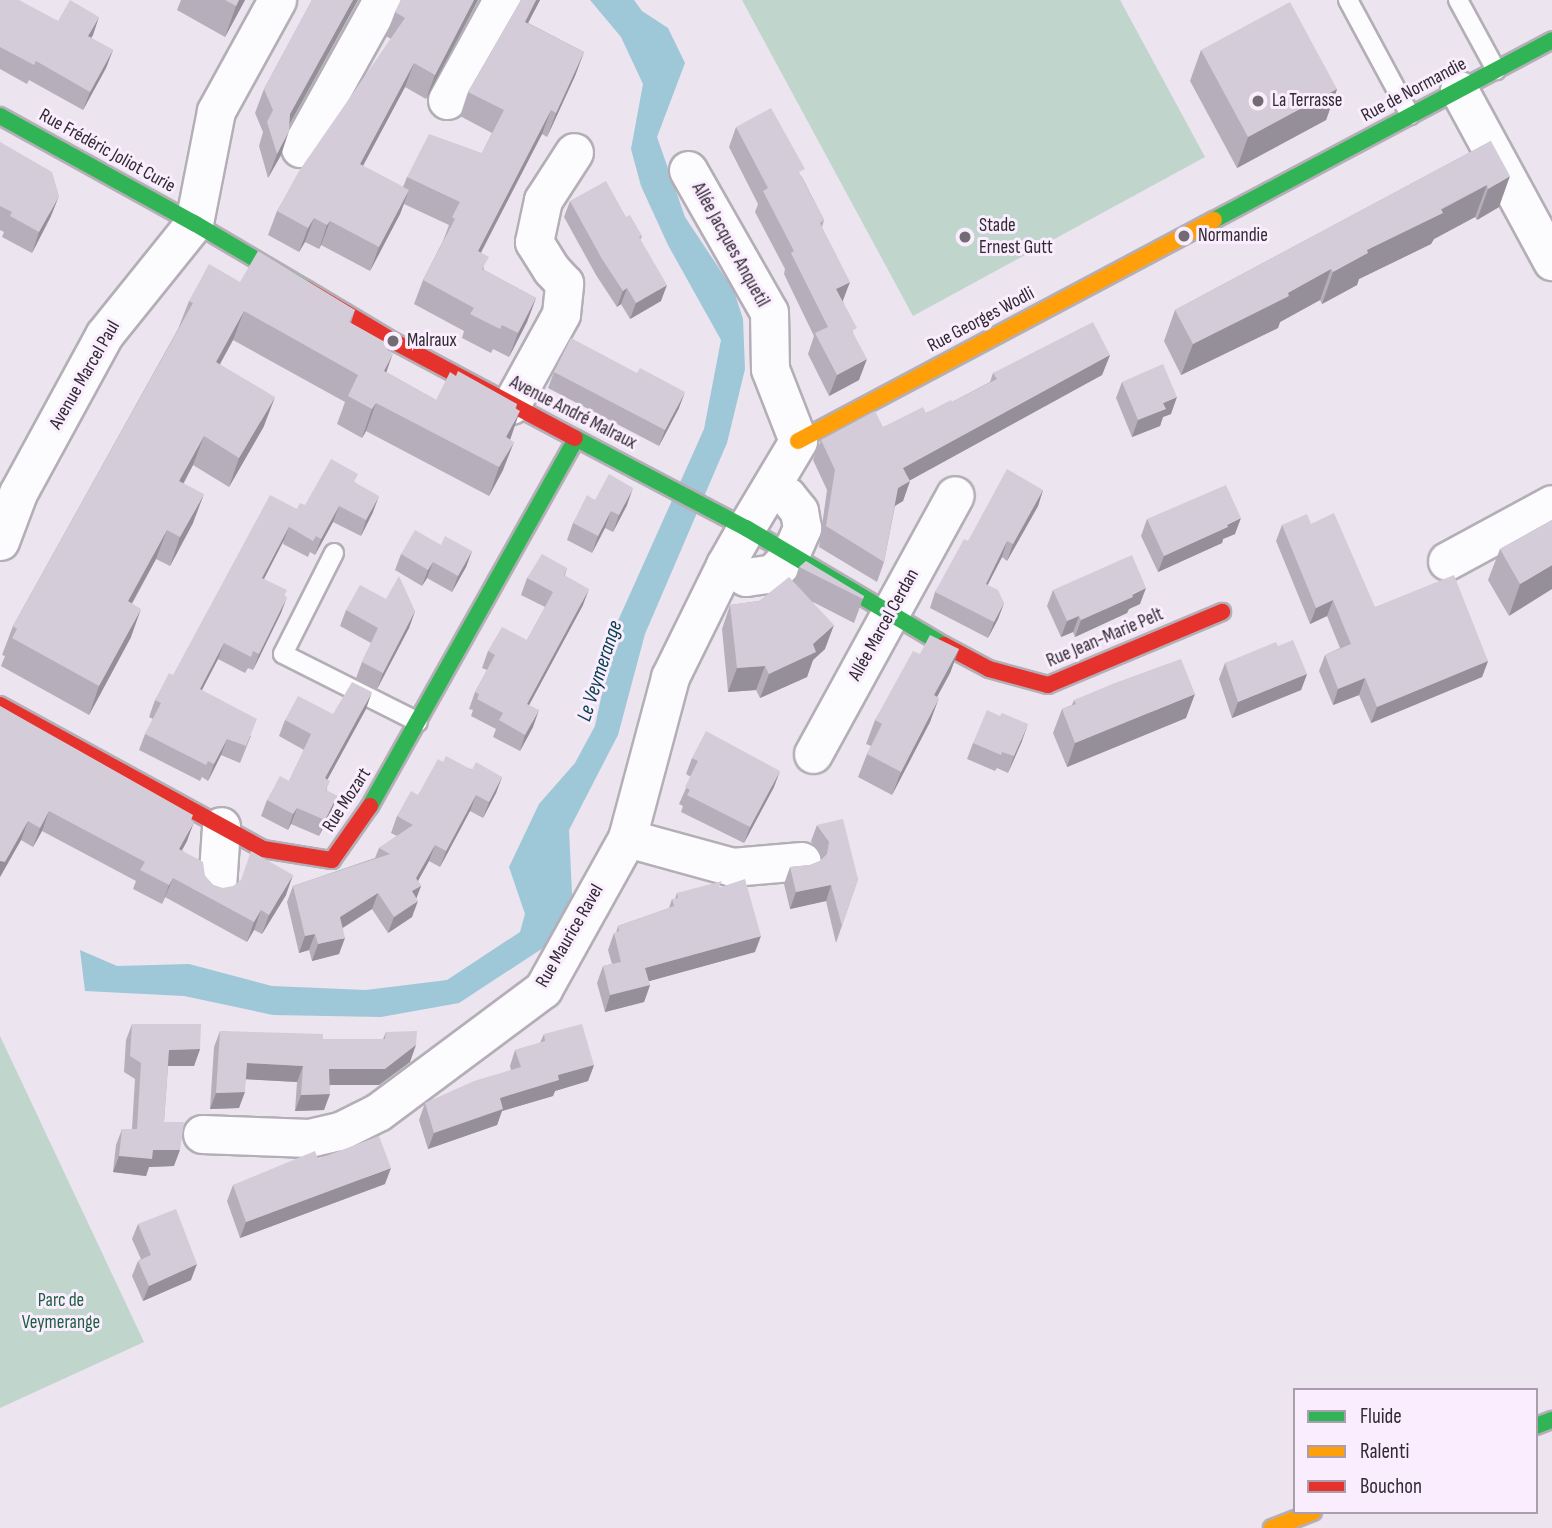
<!DOCTYPE html>
<html>
<head>
<meta charset="utf-8">
<style>
	body { margin:0 }
	#map { position:relative; width:1552px; height:1528px; overflow:hidden; background:#ece4ef; font-family:"Sofia Sans Condensed",sans-serif }
	div>[style] { position:absolute }
	.green>* { inset:0; background:#c0d5cc }
	.water>* { inset:0; background:#9ec7d8 }
	.roads { filter:drop-shadow(2px 0 #b4aeb7) drop-shadow(-2px 0 #b4aeb7) drop-shadow(0 2px #b4aeb7) drop-shadow(0 -2px #b4aeb7) }
	.lane>* { height:18px; margin:-9px; padding:0 9px; transform-origin:9px; border-radius:9px; background:#fcfbfd }
	.street>* { height:37px; margin:-18.5px; padding:0 18.5px; transform-origin:18.5px; border-radius:18.5px; background:#fcfbfd }
	.fast>* { height:16px; margin:-8px; padding:0 8px; transform-origin:8px; border-radius:8px; background:#30b455 }
	.slow>* { height:16px; margin:-8px; padding:0 8px; transform-origin:8px; border-radius:8px; background:#ff9f0a }
	.jam>* { height:16px; margin:-8px; padding:0 8px; transform-origin:8px; border-radius:8px; background:#e5322d }
	.wall>* { inset:0; background:#b6afbb }
	.shaded-wall>* { inset:0; background:#948f98 }
	.building>* { inset:0; background:#d4ccd9 }
	.dots>* { width:19px; height:19px; translate:-50% -50%; box-sizing:border-box; border:4px solid #faedfe; border-radius:50% }
	span { translate:-50% -50%; white-space:nowrap; text-align:center; line-height:1.15; -webkit-text-stroke:6px #faedfe; paint-order:stroke }
	.street-label { font-size:19px; color:#302a32 }
	.poi-label { font-size:19px; color:#302a32 }
	.left { translate:0 -50%; text-align:left }
	.park-label { font-size:19px; color:#1e5e43 }
	.water-label { font-size:21px; color:#0a4251; font-style:italic }
	.legend { position:absolute; left:1293px; top:1388px; width:245px; height:126px; box-sizing:border-box; background:#faedfe; border:2px solid #a99fac; margin:0; padding:9px 12px; list-style:none; font-size:21px; color:#302a32 }
	.legend li { display:flex; align-items:center; gap:14px; height:35px }
	.legend b { width:35px; border:2px solid #a99fac }
</style>
</head>
<body>
<div id="map">
	<div class="green">
		<i style="clip-path:polygon(742px 0,1120px 0,1205px 157px,913px 316px)"></i>
		<i style="clip-path:polygon(0 1036px,144px 1342px,0 1408px)"></i>
	</div>
	<div class="water">
		<i style="clip-path:polygon(590px 0,634px 0,642px 11px,668px 28px,685px 63px,657px 137px,685px 217px,734px 291px,743px 319px,745px 369px,727px 443px,645px 634px,618px 735px,569px 830px,573px 915px,569px 931px,459px 1003px,381px 1017px,273px 1015px,184px 996px,85px 991px,80px 950px,117px 966px,189px 964px,272px 986px,366px 990px,447px 980px,520px 932px,525px 914px,509px 867px,539px 804px,575px 763px,595px 726px,617px 623px,704px 429px,721px 340px,668px 245px,641px 186px,631px 149px,643px 84px,621px 37px)"></i>
	</div>
	<div class="roads">
		<div class="lane">
			<i style="left:1348px;top:0;width:131px;rotate:61.7deg"></i>
			<i style="left:1458px;top:0;width:80px;rotate:61.5deg"></i>
			<i style="left:334px;top:553px;width:113px;rotate:116.8deg"></i>
			<i style="left:283px;top:654px;width:151px;rotate:26.7deg"></i>
		</div>
		<div class="street">
			<i style="left:1459px;top:90px;width:195px;rotate:61.5deg"></i>
			<i style="left:447px;top:100px;width:114px;rotate:-61.2deg"></i>
			<i style="left:300px;top:148px;width:169px;rotate:-61deg"></i>
			<i style="left:688px;top:170px;width:163px;rotate:60.3deg"></i>
			<i style="left:769px;top:312px;width:57px;rotate:89deg"></i>
			<i style="left:770px;top:369px;width:77px;rotate:68.7deg"></i>
			<i style="left:798px;top:441px;width:101px;rotate:120.9deg"></i>
			<i style="left:746px;top:528px;width:43px;rotate:119.6deg"></i>
			<i style="left:725px;top:565px;width:24px;rotate:30deg"></i>
			<i style="left:746px;top:577px;width:27px;rotate:-8deg"></i>
			<i style="left:773px;top:573px;width:25px;rotate:-47deg"></i>
			<i style="left:790px;top:555px;width:30px;rotate:-66deg"></i>
			<i style="left:802px;top:528px;width:17px;rotate:-100deg"></i>
			<i style="left:799px;top:511px;width:19px;rotate:-129deg"></i>
			<i style="left:787px;top:496px;width:18px;rotate:-151deg"></i>
			<i style="left:511px;top:405px;width:104px;rotate:-61.2deg"></i>
			<i style="left:561px;top:314px;width:31px;rotate:-84deg"></i>
			<i style="left:564px;top:283px;width:19px;rotate:-133deg"></i>
			<i style="left:551px;top:269px;width:32px;rotate:-122deg"></i>
			<i style="left:534px;top:242px;width:43px;rotate:-77.9deg"></i>
			<i style="left:543px;top:200px;width:57px;rotate:-57.1deg"></i>
			<i style="left:0;top:541px;width:51px;rotate:-69.4deg"></i>
			<i style="left:18px;top:493px;width:180px;rotate:-61.4deg"></i>
			<i style="left:104px;top:335px;width:144px;rotate:-51.2deg"></i>
			<i style="left:194px;top:223px;width:114px;rotate:-78.9deg"></i>
			<i style="left:216px;top:111px;width:127px;rotate:-61.2deg"></i>
			<i style="left:1447px;top:561px;width:119px;rotate:-28.5deg"></i>
			<i style="left:813px;top:754px;width:295px;rotate:-61.3deg"></i>
			<i style="left:627px;top:838px;width:109px;rotate:15.4deg"></i>
			<i style="left:732px;top:867px;width:70px;rotate:-4.9deg"></i>
			<i style="left:217px;top:887px;width:61px;rotate:-86.2deg"></i>
			<i style="left:202px;top:1134px;width:107px;rotate:2.1deg"></i>
			<i style="left:309px;top:1138px;width:32px;rotate:-13deg"></i>
			<i style="left:340px;top:1131px;width:42px;rotate:-26.6deg"></i>
			<i style="left:378px;top:1112px;width:206px;rotate:-36.7deg"></i>
			<i style="left:543px;top:989px;width:173px;rotate:-60.9deg"></i>
			<i style="left:627px;top:838px;width:167px;rotate:-75deg"></i>
			<i style="left:670px;top:677px;width:125px;rotate:-63.8deg"></i>
		</div>
		<div class="fast">
			<i style="left:0;top:116px;width:222px;rotate:28.9deg"></i>
			<i style="left:194px;top:223px;width:130px;rotate:30.5deg"></i>
			<i style="left:1214px;top:220px;width:383px;rotate:-28deg"></i>
			<i style="left:575px;top:438px;width:193px;rotate:27.8deg"></i>
			<i style="left:746px;top:528px;width:230px;rotate:30.6deg"></i>
			<i style="left:370px;top:806px;width:421px;rotate:-60.7deg"></i>
			<i style="left:1536px;top:1426px;width:17px;rotate:-21deg"></i>
		</div>
		<div class="slow">
			<i style="left:798px;top:441px;width:471px;rotate:-28deg"></i>
			<i style="left:1272px;top:1528px;width:44px;rotate:-21.3deg"></i>
		</div>
		<div class="jam">
			<i style="left:306px;top:289px;width:101px;rotate:30.9deg"></i>
			<i style="left:393px;top:341px;width:206px;rotate:28.1deg"></i>
			<i style="left:944px;top:645px;width:51px;rotate:28.1deg"></i>
			<i style="left:989px;top:669px;width:61px;rotate:15.2deg"></i>
			<i style="left:1048px;top:685px;width:189px;rotate:-22.8deg"></i>
			<i style="left:0;top:705px;width:300px;rotate:28.7deg"></i>
			<i style="left:263px;top:849px;width:70px;rotate:9.1deg"></i>
			<i style="left:332px;top:860px;width:66px;rotate:-54.9deg"></i>
		</div>
	</div>
	<div class="wall">
		<i style="clip-path:polygon(0 0,58px 21px,93px 35px,91px 38px,113px 50px,106px 68px,83px 110px,29px 80px,27px 84px,0 69px)"></i>
		<i style="clip-path:polygon(181px 0,245px 0,225px 37px,177px 10px)"></i>
		<i style="clip-path:polygon(312px 0,358px 0,290px 123px,281px 155px,268px 178px,259px 146px,263px 132px,255px 113px,264px 89px)"></i>
		<i style="clip-path:polygon(401px 0,478px 0,426px 99px,405px 87px,363px 166px,403px 187px,407px 177px,482px 153px,492px 133px,460px 116px,468px 92px,521px 0,540px 0,528px 23px,584px 52px,575px 76px,547px 137px,542px 134px,481px 253px,484px 270px,536px 298px,527px 322px,509px 357px,493px 349px,491px 353px,462px 338px,464px 331px,414px 304px,423px 280px,443px 241px,449px 225px,404px 204px,400px 214px,370px 271px,321px 245px,319px 249px,305px 242px,299px 252px,268px 235px,277px 211px,391px 39px,386px 36px,395px 12px)"></i>
		<i style="clip-path:polygon(1201px 50px,1337px 89px,1326px 120px,1237px 168px,1190px 81px)"></i>
		<i style="clip-path:polygon(736px 127px,802px 177px,824px 220px,822px 227px,843px 301px,854px 336px,859px 380px,829px 396px,808px 354px,814px 336px,784px 274px,785px 269px,755px 212px,758px 204px,729px 147px)"></i>
		<i style="clip-path:polygon(1491px 141px,1499px 207px,1477px 220px,1475px 217px,1434px 239px,1431px 244px,1359px 279px,1357px 285px,1322px 304px,1320px 300px,1280px 322px,1278px 328px,1181px 375px,1164px 341px,1175px 310px)"></i>
		<i style="clip-path:polygon(0 142px,51px 216px,32px 253px,2px 237px,4px 232px,0 230px)"></i>
		<i style="clip-path:polygon(570px 201px,626px 217px,642px 236px,640px 240px,661px 301px,630px 319px,621px 304px,617px 307px,596px 275px,564px 217px)"></i>
		<i style="clip-path:polygon(240px 282px,355px 310px,351px 323px,390px 345px,388px 350px,386px 372px,436px 400px,517px 404px,503px 470px,489px 496px,366px 431px,362px 438px,337px 424px,345px 402px,233px 340px,220px 364px,264px 426px,229px 487px,193px 465px,184px 483px,193px 523px,170px 566px,156px 559px,132px 604px,131px 637px,89px 715px,1px 666px,5px 656px,2px 655px,13px 626px,178px 329px,189px 301px)"></i>
		<i style="clip-path:polygon(1110px 355px,1102px 375px,910px 480px,903px 501px,895px 506px,884px 562px,877px 582px,819px 547px,827px 490px,813px 460px,821px 440px,883px 427px,926px 413px,952px 402px,990px 382px,993px 373px)"></i>
		<i style="clip-path:polygon(554px 372px,679px 408px,659px 446px,548px 388px)"></i>
		<i style="clip-path:polygon(1122px 382px,1171px 414px,1163px 417px,1160px 426px,1132px 437px,1116px 398px)"></i>
		<i style="clip-path:polygon(355px 482px,373px 512px,361px 536px,333px 522px,315px 555px,310px 552px,308px 557px,283px 544px,284px 540px,264px 579px,285px 596px,281px 613px,253px 670px,248px 668px,245px 673px,218px 659px,202px 690px,251px 736px,240px 763px,221px 755px,208px 781px,202px 777px,200px 781px,139px 750px,145px 734px,153px 719px,149px 717px,155px 700px,297px 509px)"></i>
		<i style="clip-path:polygon(1043px 490px,1038px 506px,1007px 561px,1002px 557px,987px 585px,1004px 603px,998px 619px,988px 638px,930px 608px,935px 592px,968px 541px)"></i>
		<i style="clip-path:polygon(595px 500px,627px 505px,613px 532px,605px 528px,592px 553px,567px 540px,573px 523px)"></i>
		<i style="clip-path:polygon(1147px 519px,1235px 534px,1223px 539px,1222px 543px,1158px 572px,1141px 536px)"></i>
		<i style="clip-path:polygon(1552px 520px,1509px 616px,1488px 580px,1500px 549px)"></i>
		<i style="clip-path:polygon(1311px 524px,1375px 607px,1488px 661px,1482px 677px,1371px 723px,1359px 695px,1333px 705px,1319px 671px,1325px 655px,1340px 648px,1327px 616px,1310px 624px,1276px 541px,1282px 525px)"></i>
		<i style="clip-path:polygon(441px 545px,472px 551px,466px 567px,452px 592px,427px 578px,422px 586px,395px 570px,401px 554px)"></i>
		<i style="clip-path:polygon(799px 567px,864px 596px,854px 623px,813px 602px,825px 649px,813px 660px,807px 677px,760px 698px,756px 690px,728px 692px,722px 629px,730px 605px,759px 601px,794px 582px)"></i>
		<i style="clip-path:polygon(567px 568px,565px 575px,583px 605px,529px 705px,533px 727px,520px 751px,493px 737px,496px 729px,471px 716px,473px 710px,469px 709px,475px 692px,487px 670px,482px 668px,488px 651px,527px 640px,545px 607px,521px 595px,527px 578px)"></i>
		<i style="clip-path:polygon(1053px 590px,1140px 604px,1129px 609px,1127px 613px,1075px 637px,1073px 632px,1061px 637px,1047px 606px)"></i>
		<i style="clip-path:polygon(386px 599px,415px 611px,409px 628px,377px 689px,356px 678px,362px 662px,371px 643px,340px 626px,346px 610px)"></i>
		<i style="clip-path:polygon(1278px 646px,1307px 674px,1301px 690px,1232px 718px,1219px 679px,1225px 663px)"></i>
		<i style="clip-path:polygon(959px 649px,950px 673px,937px 697px,930px 722px,892px 795px,858px 777px,867px 754px,871px 746px,866px 744px,875px 720px,920px 654px)"></i>
		<i style="clip-path:polygon(1074px 700px,1186px 718px,1067px 767px,1053px 733px,1062px 709px,1072px 705px)"></i>
		<i style="clip-path:polygon(0 706px,191px 820px,187px 841px,182px 850px,213px 885px,222px 888px,286px 895px,262px 934px,254px 930px,247px 942px,165px 897px,162px 904px,133px 889px,136px 881px,42px 831px,33px 847px,21px 840px,0 877px)"></i>
		<i style="clip-path:polygon(366px 709px,327px 780px,327px 791px,337px 796px,331px 812px,319px 836px,291px 824px,288px 830px,261px 816px,267px 800px,289px 781px,304px 750px,279px 736px,285px 720px,333px 714px)"></i>
		<i style="clip-path:polygon(1022px 741px,1008px 773px,997px 768px,995px 771px,967px 759px,973px 743px)"></i>
		<i style="clip-path:polygon(692px 758px,774px 787px,744px 843px,681px 812px,683px 806px,679px 804px,691px 777px,686px 774px)"></i>
		<i style="clip-path:polygon(443px 762px,502px 777px,496px 793px,483px 818px,470px 811px,440px 867px,429px 861px,418px 881px,421px 886px,416px 898px,412px 917px,388px 933px,372px 909px,343px 928px,339px 954px,312px 961px,309px 950px,299px 953px,287px 902px,293px 886px,375px 858px,379px 848px,397px 836px,391px 833px,397px 816px,418px 795px)"></i>
		<i style="clip-path:polygon(817px 825px,858px 879px,836px 943px,826px 901px,790px 909px,784px 884px,790px 867px,810px 865px,820px 861px,823px 859px,811px 841px)"></i>
		<i style="clip-path:polygon(719px 887px,755px 952px,648px 981px,650px 985px,644px 1002px,605px 1012px,597px 983px,603px 966px,612px 964px,608px 950px,614px 933px,616px 933px,618px 926px,669px 908px,672px 899px,675px 899px,677px 893px)"></i>
		<i style="clip-path:polygon(132px 1024px,200px 1049px,194px 1066px,168px 1066px,164px 1122px,174px 1166px,149px 1167px,146px 1176px,113px 1172px,116px 1145px,122px 1129px,132px 1129px,135px 1079px,124px 1072px,126px 1040px)"></i>
		<i style="clip-path:polygon(220px 1031px,323px 1039px,383px 1039px,386px 1032px,410px 1062px,379px 1085px,330px 1085px,324px 1110px,295px 1111px,297px 1082px,246px 1079px,239px 1108px,210px 1109px,214px 1047px)"></i>
		<i style="clip-path:polygon(544px 1034px,594px 1065px,588px 1081px,555px 1091px,553px 1096px,502px 1111px,497px 1125px,428px 1149px,419px 1120px,425px 1103px,511px 1070px,510px 1066px,515px 1050px,540px 1043px)"></i>
		<i style="clip-path:polygon(318px 1159px,385px 1184px,240px 1238px,227px 1201px,233px 1185px)"></i>
		<i style="clip-path:polygon(138px 1224px,191px 1280px,143px 1301px,132px 1276px,138px 1261px,141px 1259px,132px 1239px)"></i>
	</div>
	<div class="shaded-wall">
		<i style="clip-path:polygon(239px 0,245px 0,225px 37px,236px 6px)"></i>
		<i style="clip-path:polygon(353px 0,358px 0,282px 138px,290px 114px)"></i>
		<i style="clip-path:polygon(474px 0,478px 0,426px 99px,435px 75px)"></i>
		<i style="clip-path:polygon(536px 0,540px 0,516px 46px,525px 22px)"></i>
		<i style="clip-path:polygon(99px 17px,93px 35px,81px 54px,88px 36px)"></i>
		<i style="clip-path:polygon(113px 50px,106px 68px,83px 110px,90px 92px)"></i>
		<i style="clip-path:polygon(584px 52px,575px 76px,547px 137px,556px 113px)"></i>
		<i style="clip-path:polygon(414px 63px,405px 87px,351px 188px,360px 164px)"></i>
		<i style="clip-path:polygon(1337px 89px,1326px 120px,1237px 168px,1248px 137px)"></i>
		<i style="clip-path:polygon(551px 110px,542px 134px,469px 275px,478px 251px)"></i>
		<i style="clip-path:polygon(289px 131px,281px 155px,268px 178px,277px 154px)"></i>
		<i style="clip-path:polygon(1510px 176px,1499px 207px,1477px 220px,1488px 189px)"></i>
		<i style="clip-path:polygon(1487px 185px,1475px 217px,1434px 239px,1431px 244px,1359px 279px,1357px 285px,1322px 304px,1333px 272px,1367px 250px)"></i>
		<i style="clip-path:polygon(409px 190px,400px 214px,370px 271px,379px 247px)"></i>
		<i style="clip-path:polygon(59px 196px,51px 216px,32px 253px,39px 232px)"></i>
		<i style="clip-path:polygon(314px 218px,305px 242px,299px 252px,308px 228px)"></i>
		<i style="clip-path:polygon(330px 221px,321px 245px,319px 249px,327px 225px)"></i>
		<i style="clip-path:polygon(1331px 269px,1320px 300px,1280px 322px,1278px 328px,1181px 375px,1193px 344px)"></i>
		<i style="clip-path:polygon(850px 282px,842px 303px,836px 289px)"></i>
		<i style="clip-path:polygon(667px 285px,661px 301px,630px 319px,636px 303px)"></i>
		<i style="clip-path:polygon(627px 288px,621px 304px,617px 307px,623px 291px)"></i>
		<i style="clip-path:polygon(536px 298px,527px 322px,509px 357px,518px 333px)"></i>
		<i style="clip-path:polygon(244px 311px,233px 340px,205px 391px,216px 362px)"></i>
		<i style="clip-path:polygon(393px 353px,383px 382px,384px 371px)"></i>
		<i style="clip-path:polygon(1110px 355px,1102px 375px,896px 488px,903px 468px)"></i>
		<i style="clip-path:polygon(867px 359px,859px 380px,829px 396px,837px 375px)"></i>
		<i style="clip-path:polygon(685px 392px,679px 408px,659px 446px,665px 430px)"></i>
		<i style="clip-path:polygon(275px 397px,264px 426px,229px 487px,239px 458px)"></i>
		<i style="clip-path:polygon(1177px 397px,1171px 414px,1163px 417px,1160px 426px,1132px 437px,1138px 420px,1163px 403px)"></i>
		<i style="clip-path:polygon(376px 403px,366px 431px,362px 438px,372px 409px)"></i>
		<i style="clip-path:polygon(520px 411px,510px 440px,506px 437px)"></i>
		<i style="clip-path:polygon(204px 436px,193px 465px,169px 509px,179px 481px)"></i>
		<i style="clip-path:polygon(514px 442px,503px 470px,489px 496px,499px 467px)"></i>
		<i style="clip-path:polygon(910px 481px,903px 501px,891px 508px,898px 488px)"></i>
		<i style="clip-path:polygon(633px 488px,627px 505px,613px 532px,619px 515px)"></i>
		<i style="clip-path:polygon(1043px 490px,1038px 506px,1007px 561px,1013px 544px)"></i>
		<i style="clip-path:polygon(204px 494px,193px 523px,170px 566px,180px 537px)"></i>
		<i style="clip-path:polygon(379px 496px,373px 512px,361px 536px,366px 520px)"></i>
		<i style="clip-path:polygon(339px 506px,333px 522px,315px 555px,321px 539px)"></i>
		<i style="clip-path:polygon(611px 511px,605px 528px,592px 553px,598px 536px)"></i>
		<i style="clip-path:polygon(1241px 518px,1235px 534px,1223px 539px,1222px 543px,1158px 572px,1164px 556px)"></i>
		<i style="clip-path:polygon(289px 527px,284px 540px,256px 594px,262px 578px)"></i>
		<i style="clip-path:polygon(167px 530px,156px 559px,117px 630px,128px 601px)"></i>
		<i style="clip-path:polygon(1007px 541px,1002px 557px,980px 600px,986px 584px)"></i>
		<i style="clip-path:polygon(472px 551px,466px 567px,452px 592px,458px 576px)"></i>
		<i style="clip-path:polygon(433px 562px,427px 578px,422px 586px,428px 570px)"></i>
		<i style="clip-path:polygon(1552px 565px,1552px 589px,1509px 616px,1520px 584px)"></i>
		<i style="clip-path:polygon(1146px 588px,1140px 604px,1129px 609px,1127px 613px,1075px 637px,1081px 620px)"></i>
		<i style="clip-path:polygon(589px 589px,583px 605px,521px 720px,527px 704px)"></i>
		<i style="clip-path:polygon(287px 597px,281px 613px,253px 670px,259px 654px)"></i>
		<i style="clip-path:polygon(1333px 600px,1327px 616px,1310px 624px,1316px 608px)"></i>
		<i style="clip-path:polygon(1004px 603px,998px 619px,988px 638px,994px 622px)"></i>
		<i style="clip-path:polygon(141px 609px,131px 637px,89px 715px,99px 686px)"></i>
		<i style="clip-path:polygon(415px 611px,409px 628px,377px 689px,383px 673px)"></i>
		<i style="clip-path:polygon(1079px 616px,1073px 632px,1061px 637px,1067px 621px)"></i>
		<i style="clip-path:polygon(834px 625px,825px 649px,813px 660px,807px 677px,760px 698px,769px 674px,813px 644px)"></i>
		<i style="clip-path:polygon(224px 643px,218px 659px,194px 705px,200px 689px)"></i>
		<i style="clip-path:polygon(959px 649px,950px 673px,925px 719px,934px 695px)"></i>
		<i style="clip-path:polygon(1488px 661px,1482px 677px,1371px 723px,1377px 707px)"></i>
		<i style="clip-path:polygon(765px 666px,756px 690px,728px 692px,737px 668px)"></i>
		<i style="clip-path:polygon(1307px 674px,1301px 690px,1232px 718px,1238px 702px)"></i>
		<i style="clip-path:polygon(1365px 678px,1359px 695px,1333px 705px,1338px 689px)"></i>
		<i style="clip-path:polygon(372px 692px,366px 709px,319px 795px,325px 778px)"></i>
		<i style="clip-path:polygon(1195px 694px,1186px 718px,1067px 767px,1075px 743px)"></i>
		<i style="clip-path:polygon(939px 698px,930px 722px,892px 795px,901px 772px)"></i>
		<i style="clip-path:polygon(539px 710px,533px 727px,520px 751px,525px 735px)"></i>
		<i style="clip-path:polygon(1028px 724px,1022px 741px,1008px 773px,1014px 756px)"></i>
		<i style="clip-path:polygon(227px 739px,221px 755px,208px 781px,214px 764px)"></i>
		<i style="clip-path:polygon(780px 771px,774px 787px,744px 843px,750px 827px)"></i>
		<i style="clip-path:polygon(502px 777px,496px 793px,483px 818px,489px 802px)"></i>
		<i style="clip-path:polygon(476px 795px,470px 811px,440px 867px,446px 851px)"></i>
		<i style="clip-path:polygon(337px 796px,331px 812px,319px 836px,325px 820px)"></i>
		<i style="clip-path:polygon(297px 808px,291px 824px,288px 830px,293px 814px)"></i>
		<i style="clip-path:polygon(49px 811px,42px 831px,33px 847px,40px 828px)"></i>
		<i style="clip-path:polygon(28px 821px,21px 840px,0 877px,0 861px)"></i>
		<i style="clip-path:polygon(194px 822px,187px 841px,172px 868px,179px 849px)"></i>
		<i style="clip-path:polygon(435px 845px,429px 861px,410px 895px,416px 878px)"></i>
		<i style="clip-path:polygon(293px 875px,286px 895px,262px 934px,269px 915px)"></i>
		<i style="clip-path:polygon(173px 878px,165px 897px,162px 904px,169px 885px)"></i>
		<i style="clip-path:polygon(831px 885px,826px 901px,790px 909px,796px 892px)"></i>
		<i style="clip-path:polygon(421px 886px,415px 902px,412px 891px)"></i>
		<i style="clip-path:polygon(378px 893px,372px 909px,334px 933px,340px 917px)"></i>
		<i style="clip-path:polygon(418px 901px,412px 917px,388px 933px,394px 917px)"></i>
		<i style="clip-path:polygon(261px 910px,254px 930px,247px 942px,254px 922px)"></i>
		<i style="clip-path:polygon(315px 934px,309px 950px,299px 953px,305px 936px)"></i>
		<i style="clip-path:polygon(761px 936px,755px 952px,639px 984px,645px 968px)"></i>
		<i style="clip-path:polygon(345px 938px,339px 954px,312px 961px,318px 944px)"></i>
		<i style="clip-path:polygon(650px 985px,644px 1002px,605px 1012px,610px 995px)"></i>
		<i style="clip-path:polygon(416px 1045px,410px 1062px,379px 1085px,323px 1085px,329px 1069px)"></i>
		<i style="clip-path:polygon(200px 1049px,194px 1066px,163px 1066px,169px 1050px)"></i>
		<i style="clip-path:polygon(247px 1063px,303px 1066px,297px 1082px,241px 1079px)"></i>
		<i style="clip-path:polygon(594px 1065px,588px 1081px,555px 1091px,553px 1096px,502px 1111px,497px 1125px,428px 1149px,434px 1133px,500px 1098px,558px 1075px)"></i>
		<i style="clip-path:polygon(245px 1092px,239px 1108px,210px 1109px,216px 1093px)"></i>
		<i style="clip-path:polygon(330px 1094px,324px 1110px,295px 1111px,301px 1095px)"></i>
		<i style="clip-path:polygon(153px 1150px,180px 1150px,174px 1166px,149px 1167px,146px 1176px,113px 1172px,119px 1156px)"></i>
		<i style="clip-path:polygon(391px 1168px,385px 1184px,240px 1238px,246px 1222px)"></i>
		<i style="clip-path:polygon(197px 1264px,191px 1280px,143px 1301px,149px 1286px)"></i>
	</div>
	<div class="building">
		<i style="clip-path:polygon(0 0,19px 0,58px 21px,70px 0,99px 17px,88px 36px,113px 50px,90px 92px,36px 61px,34px 65px,0 47px)"></i>
		<i style="clip-path:polygon(225px 0,239px 0,236px 6px)"></i>
		<i style="clip-path:polygon(312px 0,353px 0,290px 114px,289px 131px,277px 154px,267px 122px,273px 110px,264px 89px)"></i>
		<i style="clip-path:polygon(401px 0,474px 0,435px 75px,414px 63px,360px 164px,409px 190px,379px 247px,330px 221px,327px 225px,314px 218px,308px 228px,277px 211px,299px 171px,405px 18px,395px 12px)"></i>
		<i style="clip-path:polygon(521px 0,536px 0,525px 22px,584px 52px,556px 113px,551px 110px,478px 251px,489px 257px,482px 269px,536px 298px,518px 333px,502px 325px,500px 329px,470px 314px,474px 308px,423px 280px,455px 219px,452px 217px,460px 202px,407px 177px,429px 134px,482px 153px,504px 110px,468px 92px)"></i>
		<i style="clip-path:polygon(1290px 2px,1337px 89px,1248px 137px,1201px 50px)"></i>
		<i style="clip-path:polygon(771px 108px,805px 169px,799px 172px,824px 220px,820px 223px,850px 282px,836px 289px,857px 328px,852px 331px,867px 359px,837px 375px,815px 333px,828px 327px,791px 253px,794px 251px,763px 191px,768px 188px,736px 127px)"></i>
		<i style="clip-path:polygon(1491px 141px,1510px 176px,1488px 189px,1487px 185px,1441px 209px,1443px 213px,1367px 250px,1368px 253px,1333px 272px,1331px 269px,1288px 293px,1289px 296px,1193px 344px,1175px 310px)"></i>
		<i style="clip-path:polygon(0 142px,52px 172px,59px 196px,39px 232px,10px 216px,12px 212px,0 206px)"></i>
		<i style="clip-path:polygon(606px 181px,626px 217px,630px 215px,642px 236px,639px 237px,667px 285px,636px 303px,627px 288px,623px 291px,602px 259px,570px 201px)"></i>
		<i style="clip-path:polygon(258px 251px,355px 310px,349px 322px,390px 345px,387px 350px,393px 353px,384px 371px,436px 400px,450px 372px,456px 376px,458px 371px,517px 404px,515px 408px,520px 411px,506px 437px,514px 442px,499px 467px,376px 403px,372px 409px,348px 396px,358px 375px,244px 311px,216px 362px,275px 397px,239px 458px,204px 436px,179px 481px,204px 494px,180px 537px,167px 530px,128px 601px,141px 609px,99px 686px,12px 638px,17px 629px,13px 626px,193px 303px,189px 301px,209px 264px,240px 282px)"></i>
		<i style="clip-path:polygon(1093px 322px,1110px 355px,903px 468px,910px 481px,898px 488px,884px 562px,826px 526px,835px 470px,821px 440px,875px 411px,883px 427px,923px 407px,926px 413px,951px 400px,952px 402px,997px 379px,993px 373px)"></i>
		<i style="clip-path:polygon(571px 338px,637px 373px,640px 368px,685px 392px,665px 430px,554px 372px)"></i>
		<i style="clip-path:polygon(1163px 364px,1177px 397px,1163px 403px,1166px 409px,1138px 420px,1122px 382px)"></i>
		<i style="clip-path:polygon(331px 459px,358px 474px,354px 482px,379px 496px,366px 520px,339px 506px,321px 539px,316px 536px,313px 541px,289px 527px,294px 517px,262px 578px,287px 590px,284px 596px,287px 597px,259px 654px,253px 651px,251px 657px,224px 643px,200px 689px,257px 719px,246px 746px,227px 739px,214px 764px,208px 761px,206px 765px,145px 734px,161px 703px,155px 700px,169px 673px,173px 675px,270px 495px,297px 509px,300px 503px,305px 505px)"></i>
		<i style="clip-path:polygon(1007px 469px,1043px 490px,1013px 544px,1007px 541px,986px 584px,998px 590px,1004px 603px,994px 622px,935px 592px,964px 539px,968px 541px)"></i>
		<i style="clip-path:polygon(609px 474px,633px 488px,619px 515px,611px 511px,598px 536px,573px 523px,587px 495px,595px 500px)"></i>
		<i style="clip-path:polygon(1226px 485px,1241px 518px,1227px 524px,1228px 527px,1164px 556px,1147px 519px)"></i>
		<i style="clip-path:polygon(1334px 513px,1375px 607px,1454px 575px,1488px 661px,1377px 707px,1365px 678px,1338px 689px,1325px 655px,1351px 644px,1333px 600px,1316px 608px,1282px 525px,1307px 514px,1311px 524px)"></i>
		<i style="clip-path:polygon(1552px 520px,1552px 565px,1520px 584px,1500px 549px)"></i>
		<i style="clip-path:polygon(415px 530px,441px 545px,445px 536px,472px 551px,458px 576px,433px 562px,428px 570px,401px 554px)"></i>
		<i style="clip-path:polygon(542px 554px,567px 568px,564px 575px,589px 589px,527px 704px,539px 710px,525px 735px,499px 720px,503px 713px,477px 699px,479px 694px,475px 692px,495px 655px,488px 651px,502px 627px,527px 640px,553px 592px,527px 578px)"></i>
		<i style="clip-path:polygon(1132px 555px,1146px 588px,1132px 594px,1133px 597px,1081px 620px,1079px 616px,1067px 621px,1053px 590px)"></i>
		<i style="clip-path:polygon(806px 561px,864px 596px,863px 599px,799px 567px)"></i>
		<i style="clip-path:polygon(399px 576px,415px 611px,383px 673px,362px 662px,378px 628px,346px 610px,360px 585px,386px 599px)"></i>
		<i style="clip-path:polygon(789px 577px,834px 625px,813px 644px,816px 652px,769px 674px,765px 666px,737px 668px,730px 605px,759px 601px)"></i>
		<i style="clip-path:polygon(930px 635px,959px 649px,934px 695px,939px 698px,901px 772px,867px 754px,882px 724px,875px 720px,913px 651px,920px 654px)"></i>
		<i style="clip-path:polygon(1293px 640px,1307px 674px,1238px 702px,1225px 663px,1276px 642px,1278px 646px)"></i>
		<i style="clip-path:polygon(1181px 659px,1195px 694px,1075px 743px,1062px 709px,1076px 704px,1074px 700px,1115px 683px)"></i>
		<i style="clip-path:polygon(352px 682px,372px 692px,325px 778px,330px 781px,326px 790px,337px 796px,325px 820px,297px 808px,293px 814px,267px 800px,280px 776px,289px 781px,311px 734px,285px 720px,298px 696px,333px 714px)"></i>
		<i style="clip-path:polygon(0 706px,193px 815px,191px 820px,194px 822px,179px 849px,203px 862px,205px 876px,213px 885px,222px 888px,233px 886px,241px 880px,251px 851px,293px 875px,269px 915px,261px 910px,254px 922px,173px 878px,169px 885px,140px 870px,145px 862px,49px 811px,40px 828px,28px 821px,5px 862px,0 861px)"></i>
		<i style="clip-path:polygon(987px 710px,1000px 716px,1002px 713px,1028px 724px,1014px 756px,1002px 752px,1001px 755px,973px 743px)"></i>
		<i style="clip-path:polygon(706px 731px,780px 771px,750px 827px,687px 795px,690px 790px,685px 787px,698px 761px,692px 758px)"></i>
		<i style="clip-path:polygon(446px 756px,472px 770px,476px 762px,502px 777px,489px 802px,476px 795px,446px 851px,435px 845px,416px 878px,421px 886px,412px 891px,418px 901px,394px 917px,378px 893px,340px 917px,345px 938px,318px 944px,315px 934px,305px 936px,293px 886px,390px 854px,379px 848px,413px 825px,397px 816px,411px 791px,418px 795px,438px 759px,443px 762px)"></i>
		<i style="clip-path:polygon(843px 819px,858px 879px,842px 926px,831px 885px,796px 892px,790px 867px,810px 865px,820px 861px,827px 854px,829px 842px,817px 825px)"></i>
		<i style="clip-path:polygon(745px 879px,761px 936px,645px 968px,650px 985px,610px 995px,603px 966px,621px 962px,614px 933px,619px 931px,618px 926px,674px 906px,672px 899px,678px 898px,677px 893px,722px 881px,718px 888px)"></i>
		<i style="clip-path:polygon(132px 1024px,201px 1024px,200px 1049px,169px 1050px,164px 1122px,184px 1122px,180px 1150px,153px 1150px,152px 1159px,119px 1156px,122px 1129px,137px 1129px,141px 1063px,130px 1056px)"></i>
		<i style="clip-path:polygon(582px 1024px,594px 1065px,558px 1075px,559px 1080px,500px 1098px,503px 1109px,434px 1133px,425px 1103px,474px 1081px,521px 1067px,515px 1050px,545px 1041px,544px 1034px)"></i>
		<i style="clip-path:polygon(220px 1031px,323px 1034px,323px 1039px,385px 1039px,386px 1032px,417px 1031px,416px 1045px,385px 1069px,329px 1069px,330px 1094px,301px 1095px,303px 1066px,247px 1063px,245px 1092px,216px 1093px)"></i>
		<i style="clip-path:polygon(379px 1136px,391px 1168px,246px 1222px,233px 1185px,315px 1151px,318px 1159px)"></i>
		<i style="clip-path:polygon(176px 1209px,197px 1264px,149px 1286px,138px 1261px,151px 1255px,138px 1224px)"></i>
	</div>
	<div class="dots">
		<i style="left:1258px;top:101px;background:#726b74"></i>
		<i style="left:1184px;top:236px;background:#726b74"></i>
		<i style="left:965px;top:237px;background:#726b74"></i>
		<i style="left:393px;top:341px;background:#726b74"></i>
	</div>
	<div class="street-label">
		<span style="left:1414px;top:90px;rotate:-28deg">Rue de Normandie</span>
		<span style="left:107px;top:151px;rotate:29deg">Rue Frédéric Joliot Curie</span>
		<span style="left:730px;top:245px;rotate:61deg">Allée Jacques Anquetil</span>
		<span style="left:981px;top:320px;rotate:-28deg">Rue Georges Wodli</span>
		<span style="left:85px;top:375px;rotate:-60deg">Avenue Marcel Paul</span>
		<span style="left:573px;top:413px;rotate:27deg">Avenue André Malraux</span>
		<span style="left:884px;top:625px;rotate:-61deg">Allée Marcel Cerdan</span>
		<span style="left:1105px;top:638px;rotate:-23deg">Rue Jean-Marie Pelt</span>
		<span style="left:347px;top:800px;rotate:-57deg">Rue Mozart</span>
		<span style="left:570px;top:936px;rotate:-60deg">Rue Maurice Ravel</span>
	</div>
	<div class="poi-label">
		<span class="left" style="left:1272px;top:101px">La Terrasse</span>
		<span class="left" style="left:979px;top:237px">Stade<br>Ernest Gutt</span>
		<span class="left" style="left:1198px;top:236px">Normandie</span>
		<span class="left" style="left:407px;top:341px">Malraux</span>
	</div>
	<div class="park-label">
		<span style="left:61px;top:1312px">Parc de<br>Veymerange</span>
	</div>
	<div class="water-label">
		<span style="left:600px;top:671px;rotate:-72deg">Le Veymerange</span>
	</div>
	<ul class="legend">
	<li><b style="height:9px;background:#30b455"></b>Fluide</li>
	<li><b style="height:9px;background:#ff9f0a"></b>Ralenti</li>
	<li><b style="height:9px;background:#e5322d"></b>Bouchon</li>
	</ul>
</div>
</body>
</html>
